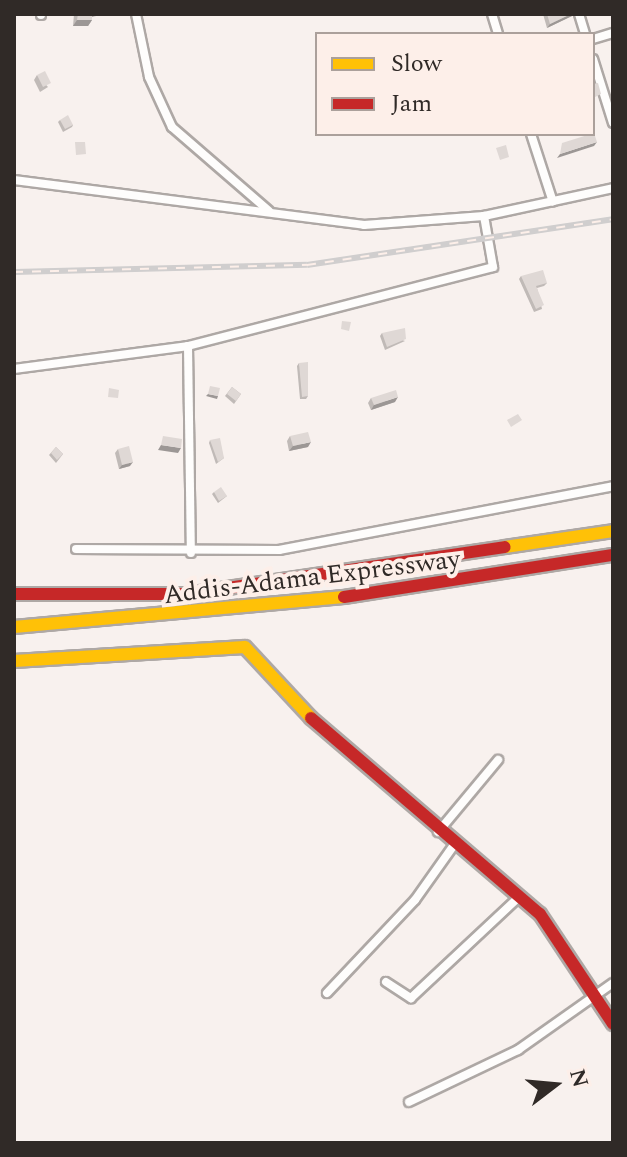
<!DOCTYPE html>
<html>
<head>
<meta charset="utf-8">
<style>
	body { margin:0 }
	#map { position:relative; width:627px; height:1157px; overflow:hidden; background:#f8f1ee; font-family:Spectral,serif }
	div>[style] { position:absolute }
	.roads { filter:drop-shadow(2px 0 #aea8a5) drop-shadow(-2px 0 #aea8a5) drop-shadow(0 2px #aea8a5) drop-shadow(0 -2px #aea8a5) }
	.street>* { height:8px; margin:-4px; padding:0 4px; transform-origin:4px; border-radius:4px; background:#fefdfc }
	.slow>* { height:12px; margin:-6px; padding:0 6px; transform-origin:6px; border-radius:6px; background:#ffc107 }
	.jam>* { height:12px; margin:-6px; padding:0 6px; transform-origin:6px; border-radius:6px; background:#c62828 }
	.rail>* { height:6px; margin-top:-3px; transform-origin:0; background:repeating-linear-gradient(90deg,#fdefe9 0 9px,#d0cece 0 18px); box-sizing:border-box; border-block:2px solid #d0cece }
	.wall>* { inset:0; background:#c0bab7 }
	.shaded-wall>* { inset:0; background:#9c9795 }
	.building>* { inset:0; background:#dfd8d5 }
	span { translate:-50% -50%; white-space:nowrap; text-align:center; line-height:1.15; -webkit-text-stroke:8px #fdefe9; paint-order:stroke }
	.street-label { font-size:26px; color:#302a27 }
	.frame { position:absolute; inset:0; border:16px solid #302a27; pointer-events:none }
	.legend { position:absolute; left:315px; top:32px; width:280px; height:104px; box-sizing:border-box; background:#fdefe9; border:2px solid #aba09b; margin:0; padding:10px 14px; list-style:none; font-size:24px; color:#302a27 }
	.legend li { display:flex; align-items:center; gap:16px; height:40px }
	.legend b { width:40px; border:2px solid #aba09b }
	.north { position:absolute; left:515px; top:1045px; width:80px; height:80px; -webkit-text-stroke:6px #fdefe9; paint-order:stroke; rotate:74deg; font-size:22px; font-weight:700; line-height:32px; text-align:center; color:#302a27 }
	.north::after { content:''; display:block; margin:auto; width:28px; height:36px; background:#302a27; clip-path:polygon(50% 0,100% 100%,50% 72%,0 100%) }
</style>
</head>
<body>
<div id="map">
	<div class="roads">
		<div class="street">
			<i style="left:41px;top:14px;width:1px;rotate:90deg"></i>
			<i style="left:136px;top:14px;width:64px;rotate:78.3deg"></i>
			<i style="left:149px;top:77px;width:55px;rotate:65.3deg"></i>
			<i style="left:172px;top:127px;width:128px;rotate:40.9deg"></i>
			<i style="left:492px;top:14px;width:21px;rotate:73deg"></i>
			<i style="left:579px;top:14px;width:21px;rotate:73deg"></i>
			<i style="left:593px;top:39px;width:21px;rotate:-17deg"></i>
			<i style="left:593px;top:59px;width:67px;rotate:72.6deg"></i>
			<i style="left:531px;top:134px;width:71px;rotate:72.1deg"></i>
			<i style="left:14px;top:180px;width:353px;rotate:7.3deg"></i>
			<i style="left:364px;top:225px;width:120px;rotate:-4.3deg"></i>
			<i style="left:484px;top:216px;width:132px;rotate:-12.2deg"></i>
			<i style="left:188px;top:346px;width:207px;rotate:89.2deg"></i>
			<i style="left:14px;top:369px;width:176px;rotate:-7.5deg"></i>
			<i style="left:188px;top:346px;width:315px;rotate:-14.5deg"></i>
			<i style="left:493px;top:267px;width:52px;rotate:-100deg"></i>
			<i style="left:76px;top:549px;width:203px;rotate:0.3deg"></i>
			<i style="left:279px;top:550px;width:340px;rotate:-10.8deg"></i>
			<i style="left:438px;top:832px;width:94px;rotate:-50.2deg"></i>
			<i style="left:386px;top:982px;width:30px;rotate:33deg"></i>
			<i style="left:411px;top:998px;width:148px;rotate:-43.1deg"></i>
			<i style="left:327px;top:993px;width:128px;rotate:-46.6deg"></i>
			<i style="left:415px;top:900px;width:67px;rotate:-54.7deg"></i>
			<i style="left:409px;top:1102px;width:121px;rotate:-25.5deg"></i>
			<i style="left:518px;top:1050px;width:116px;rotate:-35.2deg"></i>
		</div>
		<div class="slow">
			<i style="left:505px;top:547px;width:109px;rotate:-8.4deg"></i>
			<i style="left:14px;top:627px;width:331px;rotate:-5.2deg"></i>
			<i style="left:14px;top:661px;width:231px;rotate:-3.5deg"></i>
			<i style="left:245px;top:647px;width:97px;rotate:47.1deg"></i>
		</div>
		<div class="jam">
			<i style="left:14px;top:594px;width:173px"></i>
			<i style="left:187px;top:594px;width:321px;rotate:-8.4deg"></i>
			<i style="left:344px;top:597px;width:272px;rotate:-8.9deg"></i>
			<i style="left:311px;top:718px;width:301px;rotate:40.6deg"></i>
			<i style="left:540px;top:914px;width:132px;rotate:56.4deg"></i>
		</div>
	</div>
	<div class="rail">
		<i style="left:14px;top:272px;width:293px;rotate:-1.4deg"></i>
		<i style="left:307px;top:265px;width:309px;rotate:-8.5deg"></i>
	</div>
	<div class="wall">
		<i style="clip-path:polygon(74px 14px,105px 14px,92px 17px,92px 20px,88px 26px,73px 26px)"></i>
		<i style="clip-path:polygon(543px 14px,574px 14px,572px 16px,547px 28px)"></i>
		<i style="clip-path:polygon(37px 75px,48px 87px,40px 92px,34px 80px)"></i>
		<i style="clip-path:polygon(60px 120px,73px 125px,72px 127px,63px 132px,58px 122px)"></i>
		<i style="clip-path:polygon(521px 276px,547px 283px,544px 286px,537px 288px,542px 309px,534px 312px,519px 279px)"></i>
		<i style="clip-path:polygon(382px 333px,405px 341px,385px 350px,380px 336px)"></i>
		<i style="clip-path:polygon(299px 363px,308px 396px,306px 399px,300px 399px,297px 366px)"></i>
		<i style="clip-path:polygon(232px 387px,241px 394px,234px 404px,225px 396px)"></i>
		<i style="clip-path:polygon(371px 398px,395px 402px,371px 410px,368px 403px)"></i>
		<i style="clip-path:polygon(290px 436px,308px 447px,289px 451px,287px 441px)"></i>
		<i style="clip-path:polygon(210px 440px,224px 458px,216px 464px,209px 443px)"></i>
		<i style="clip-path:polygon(56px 447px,63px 454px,56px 463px,49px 455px)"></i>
		<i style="clip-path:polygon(118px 449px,130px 466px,119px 469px,115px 453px)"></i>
		<i style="clip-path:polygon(214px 492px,227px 496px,218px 503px,212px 494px)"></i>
	</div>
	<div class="shaded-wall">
		<i style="clip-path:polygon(91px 14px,105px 14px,89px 17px)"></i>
		<i style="clip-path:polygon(571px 14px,574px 14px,572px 16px,547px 28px,550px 24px)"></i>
		<i style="clip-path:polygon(77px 20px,92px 20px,88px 26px,73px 26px)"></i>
		<i style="clip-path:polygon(597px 142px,594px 146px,557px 158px,560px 154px)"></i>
		<i style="clip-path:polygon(208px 394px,218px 396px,217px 399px,206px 396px)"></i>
		<i style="clip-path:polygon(398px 397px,395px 402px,371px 410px,374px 405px)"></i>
		<i style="clip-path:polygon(311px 442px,308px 447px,289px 451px,293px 446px)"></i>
		<i style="clip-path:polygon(161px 445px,181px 448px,178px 453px,158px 450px)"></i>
		<i style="clip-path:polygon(133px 462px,130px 466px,119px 469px,122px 465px)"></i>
	</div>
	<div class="building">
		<i style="clip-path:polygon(78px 14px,92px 14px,92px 20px,77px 20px)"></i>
		<i style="clip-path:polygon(547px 14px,571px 14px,550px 24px)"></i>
		<i style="clip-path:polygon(45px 71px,51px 83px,43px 87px,37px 75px)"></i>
		<i style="clip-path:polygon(598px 83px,601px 94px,593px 98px,593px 84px)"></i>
		<i style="clip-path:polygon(68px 115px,73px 125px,65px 129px,60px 120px)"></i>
		<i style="clip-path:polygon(594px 133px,597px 142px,560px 154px,562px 143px)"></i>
		<i style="clip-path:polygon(75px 142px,85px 142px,86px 154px,76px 155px)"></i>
		<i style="clip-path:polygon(506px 145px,509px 157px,500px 160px,496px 148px)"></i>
		<i style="clip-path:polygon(543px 270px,547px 283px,536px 286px,544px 305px,536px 309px,521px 276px)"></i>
		<i style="clip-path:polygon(342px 321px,351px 322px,349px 331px,341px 329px)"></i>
		<i style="clip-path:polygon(405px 328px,406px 339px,387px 347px,382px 333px)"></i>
		<i style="clip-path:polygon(308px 362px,308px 396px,302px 397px,299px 363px)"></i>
		<i style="clip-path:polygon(210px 386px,220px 388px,218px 396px,208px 394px)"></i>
		<i style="clip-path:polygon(232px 387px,241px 394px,236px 401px,227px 394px)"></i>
		<i style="clip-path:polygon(109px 388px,119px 390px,118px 398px,108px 397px)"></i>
		<i style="clip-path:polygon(396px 390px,398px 397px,374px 405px,371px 398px)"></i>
		<i style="clip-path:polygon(518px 414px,522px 420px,511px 427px,507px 420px)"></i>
		<i style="clip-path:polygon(308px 432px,311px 442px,293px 446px,290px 436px)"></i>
		<i style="clip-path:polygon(163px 436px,182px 439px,181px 448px,161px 445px)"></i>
		<i style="clip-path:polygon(220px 438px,224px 458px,218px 462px,210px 440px)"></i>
		<i style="clip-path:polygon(129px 446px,133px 462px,122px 465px,118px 449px)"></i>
		<i style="clip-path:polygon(56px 447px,63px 454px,57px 460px,51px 453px)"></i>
		<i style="clip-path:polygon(221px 487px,227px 496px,219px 501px,214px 492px)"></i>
	</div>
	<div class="street-label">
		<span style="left:312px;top:578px;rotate:-7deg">Addis-Adama Expressway</span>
	</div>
	<div class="frame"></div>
	<ul class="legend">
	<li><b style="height:10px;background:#ffc107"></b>Slow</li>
	<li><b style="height:10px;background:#c62828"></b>Jam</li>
	</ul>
	<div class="north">N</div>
</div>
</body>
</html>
